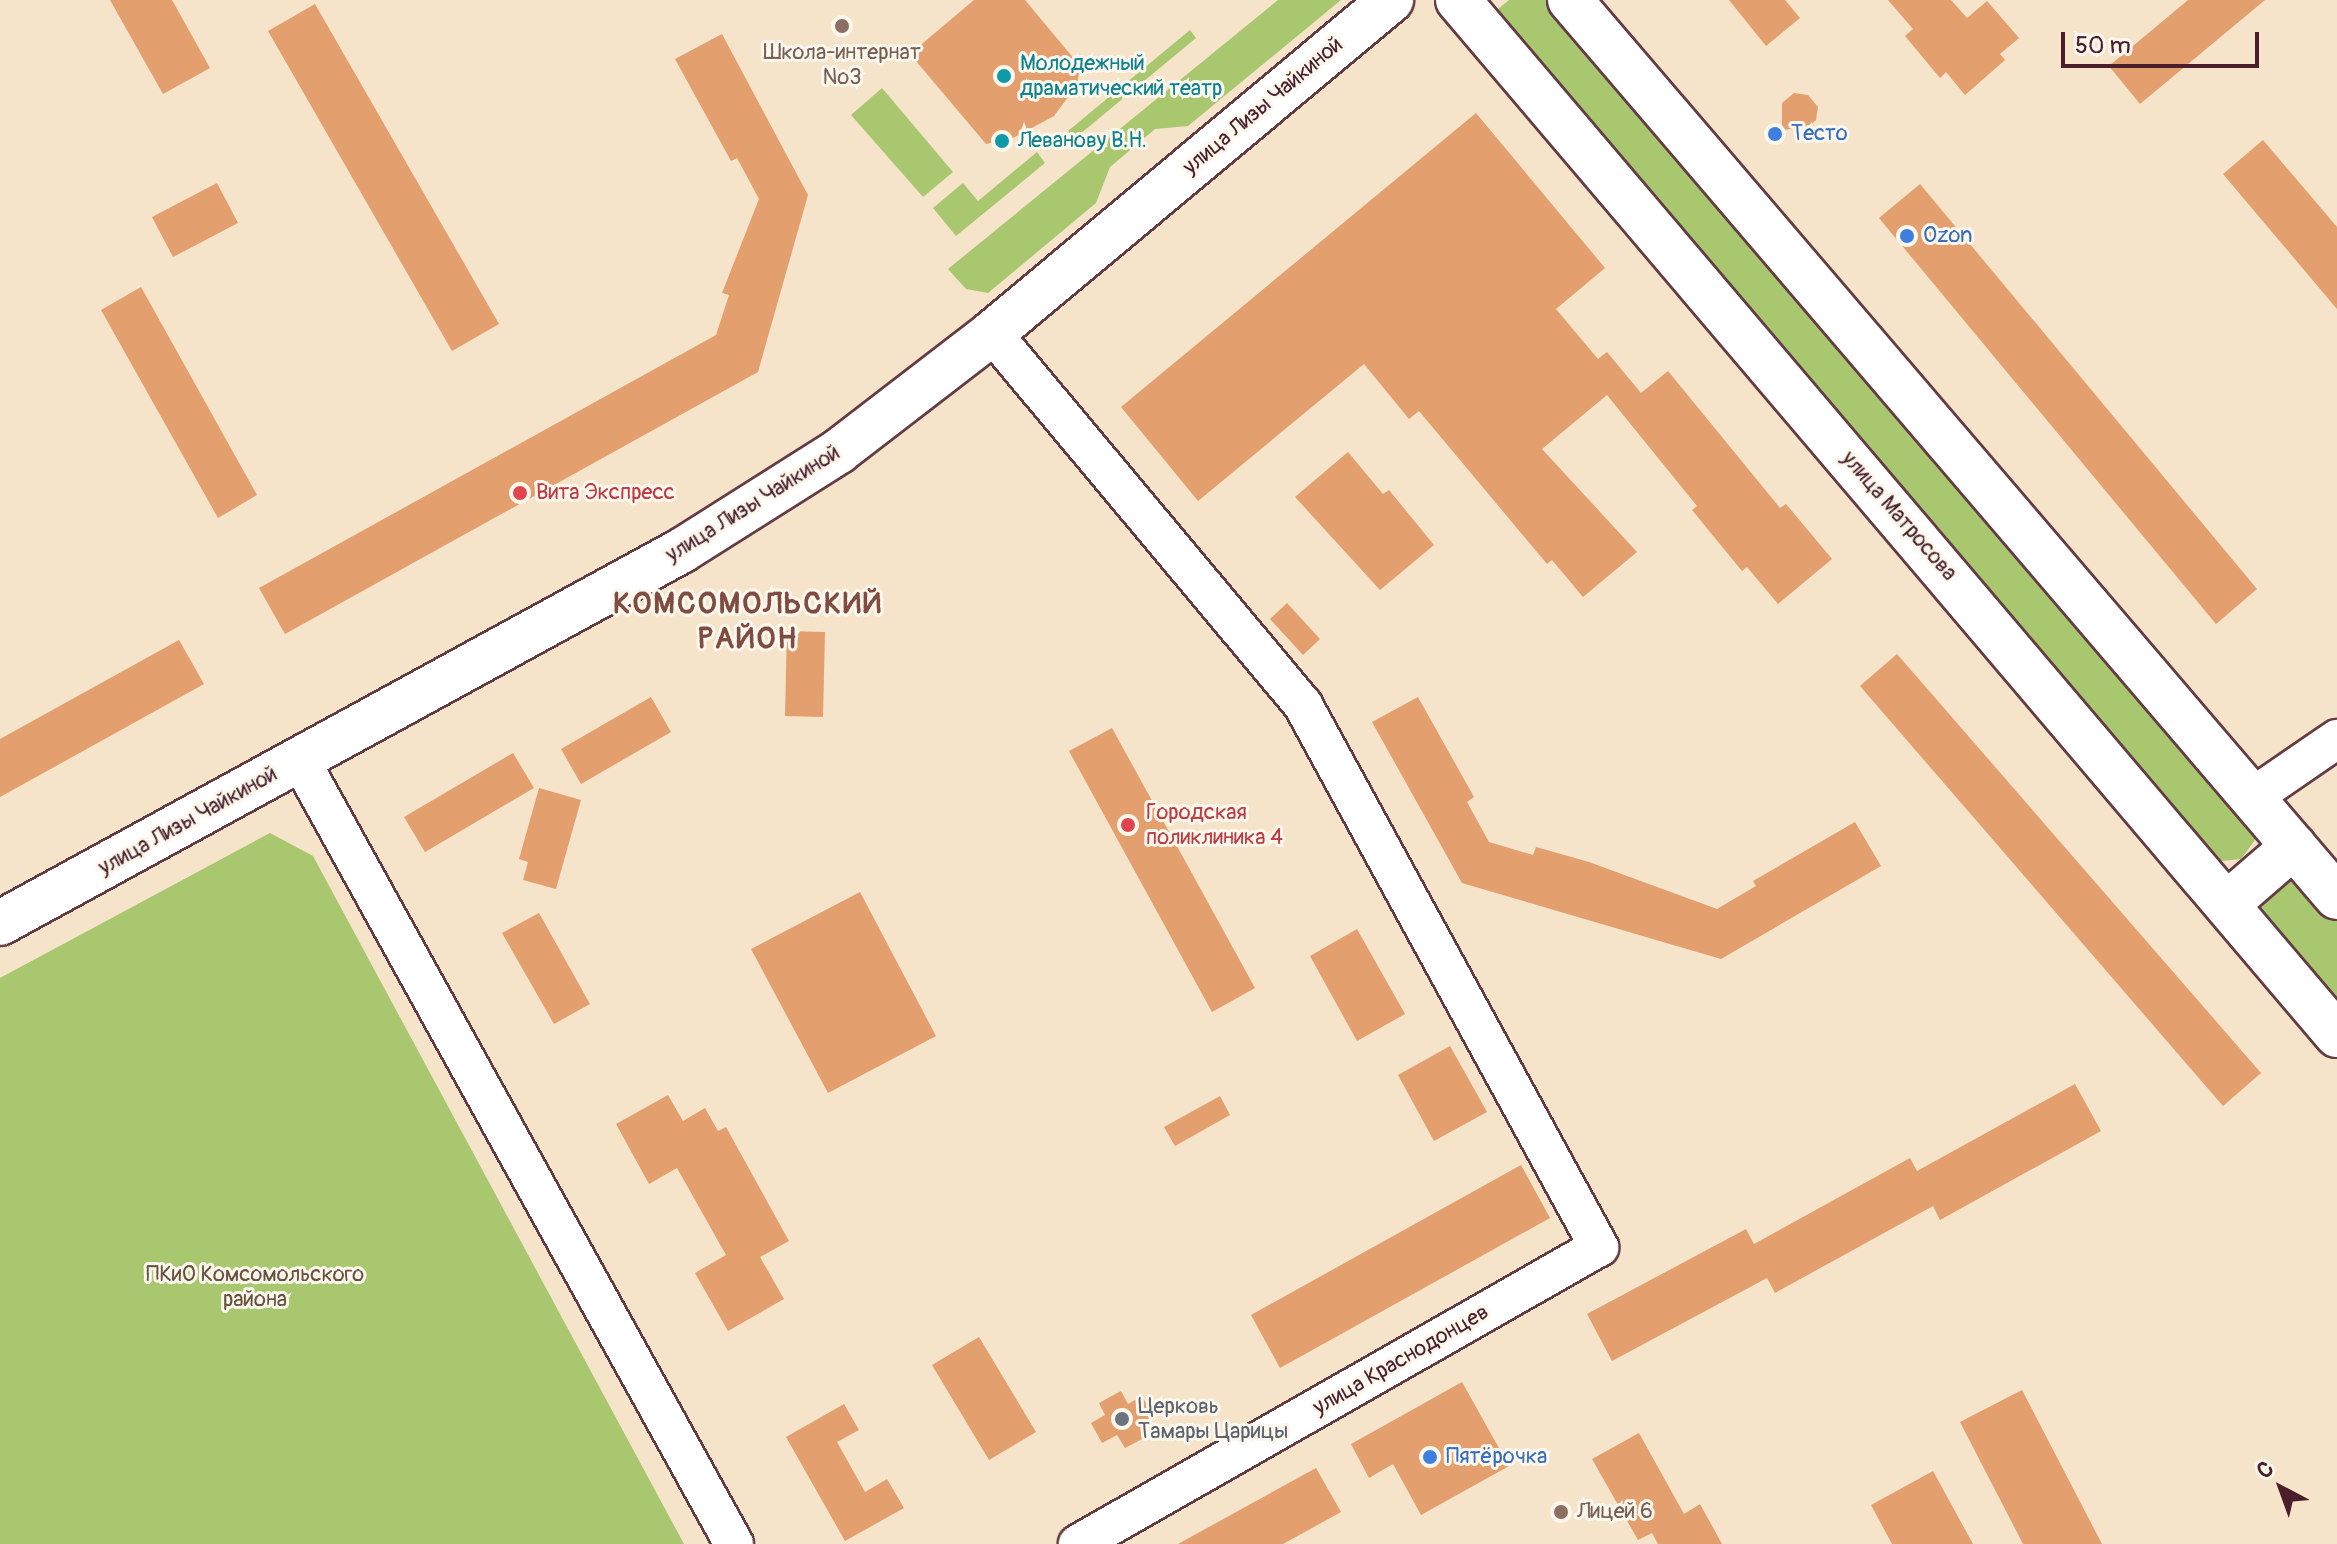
<!DOCTYPE html>
<html>
<head>
<meta charset="utf-8">
<style>
	body { margin:0 }
	#map { position:relative; width:2337px; height:1544px; overflow:hidden; background:#f5e3ca; font-family:Pangolin,sans-serif }
	div>[style] { position:absolute }
	.green>* { inset:0; background:#a8c76f }
	.building>* { inset:0; background:#e39f6d }
	.roads { filter:drop-shadow(2px 0 #643c43) drop-shadow(-2px 0 #643c43) drop-shadow(0 2px #643c43) drop-shadow(0 -2px #643c43) }
	.minor>* { height:38px; margin:-19px; padding:0 19px; transform-origin:19px; border-radius:19px; background:#fff }
	.major>* { height:44px; margin:-22px; padding:0 22px; transform-origin:22px; border-radius:22px; background:#fff }
	.dots>* { width:22px; height:22px; translate:-50% -50%; box-sizing:border-box; border:4px solid #fbf7ec; border-radius:50% }
	span { translate:-50% -50%; white-space:nowrap; text-align:center; line-height:1.15; -webkit-text-stroke:6px #fbf7ec; paint-order:stroke }
	.education-label { font-size:22px; color:#785e54 }
	.left { translate:0 -50%; text-align:left }
	.culture-label { font-size:22px; color:#0d838f }
	.street-label { font-size:22px; color:#4a1f2b }
	.shop-label { font-size:22px; color:#366cbe }
	.health-label { font-size:22px; color:#be3a42 }
	.park-label { font-size:22px; color:#66513f }
	.worship-label { font-size:22px; color:#5b616d }
	.district-label { font-size:30px; color:#804c42; font-weight:700; letter-spacing:2px }
	.north { position:absolute; left:2241px; top:1448px; width:80px; height:80px; -webkit-text-stroke:6px #fbf7ec; paint-order:stroke; rotate:319deg; font-size:22px; font-weight:700; line-height:32px; text-align:center; color:#4a1f2b }
	.north::after { content:''; display:block; margin:auto; width:28px; height:36px; background:#4a1f2b; clip-path:polygon(50% 0,100% 100%,50% 72%,0 100%) }
	.scale { position:absolute; left:2061px; top:32px; width:198px; height:36px; box-sizing:border-box; border:4px solid #4a1f2b; border-top:0; padding-left:10px; font-size:24px; line-height:28px; white-space:nowrap; color:#4a1f2b; -webkit-text-stroke:6px #fbf7ec; paint-order:stroke }
</style>
</head>
<body>
<div id="map">
	<div class="green">
		<i style="clip-path:polygon(1278px 0,1341px 0,1188px 126px,1155px 129px,1110px 167px,1096px 203px,988px 293px,966px 289px,948px 269px)"></i>
		<i style="clip-path:polygon(1509px 0,1550px 0,2254px 825px,2255px 840px,2241px 859px,2212px 862px,1492px 14px)"></i>
		<i style="clip-path:polygon(1190px 30px,1196px 38px,1074px 139px,1068px 131px)"></i>
		<i style="clip-path:polygon(882px 88px,953px 172px,923px 197px,851px 115px)"></i>
		<i style="clip-path:polygon(1037px 152px,1045px 163px,956px 236px,933px 208px,963px 183px,978px 201px)"></i>
		<i style="clip-path:polygon(270px 833px,313px 856px,684px 1544px,0 1544px,0 978px)"></i>
		<i style="clip-path:polygon(2299px 875px,2337px 920px,2337px 1008px,2259px 914px,2267px 884px)"></i>
	</div>
	<div class="building">
		<i style="clip-path:polygon(110px 0,172px 0,210px 68px,163px 94px)"></i>
		<i style="clip-path:polygon(974px 0,1025px 0,1080px 66px,1077px 85px,1054px 116px,1013px 138px,986px 144px,910px 54px)"></i>
		<i style="clip-path:polygon(1729px 0,1785px 0,1800px 18px,1766px 46px)"></i>
		<i style="clip-path:polygon(1888px 0,1951px 0,1967px 18px,1987px 1px,2019px 38px,2000px 54px,2005px 60px,1965px 95px,1946px 72px,1940px 78px,1905px 36px,1913px 29px)"></i>
		<i style="clip-path:polygon(2188px 0,2265px 0,2140px 104px,2109px 66px)"></i>
		<i style="clip-path:polygon(315px 4px,499px 324px,452px 351px,268px 31px)"></i>
		<i style="clip-path:polygon(722px 34px,808px 195px,758px 372px,285px 634px,259px 588px,716px 335px,729px 295px,722px 293px,759px 199px,737px 158px,731px 161px,675px 59px)"></i>
		<i style="clip-path:polygon(1794px 93px,1808px 95px,1818px 107px,1816px 120px,1808px 127px,1782px 130px,1782px 103px)"></i>
		<i style="clip-path:polygon(1476px 113px,1605px 268px,1556px 309px,1598px 359px,1607px 352px,1641px 393px,1668px 371px,1780px 508px,1786px 504px,1832px 559px,1778px 604px,1747px 567px,1742px 571px,1692px 510px,1697px 506px,1607px 395px,1542px 449px,1637px 552px,1583px 597px,1552px 560px,1547px 564px,1419px 411px,1409px 419px,1364px 364px,1198px 501px,1121px 407px)"></i>
		<i style="clip-path:polygon(2263px 140px,2337px 227px,2337px 309px,2223px 174px)"></i>
		<i style="clip-path:polygon(217px 183px,238px 223px,173px 257px,152px 217px)"></i>
		<i style="clip-path:polygon(1920px 184px,2257px 589px,2216px 624px,1879px 218px)"></i>
		<i style="clip-path:polygon(141px 287px,257px 495px,218px 518px,101px 310px)"></i>
		<i style="clip-path:polygon(1348px 452px,1383px 494px,1389px 490px,1434px 545px,1380px 590px,1295px 497px)"></i>
		<i style="clip-path:polygon(1287px 603px,1320px 639px,1303px 655px,1270px 619px)"></i>
		<i style="clip-path:polygon(787px 631px,825px 632px,823px 717px,785px 716px)"></i>
		<i style="clip-path:polygon(179px 640px,204px 684px,0 797px,0 739px)"></i>
		<i style="clip-path:polygon(1897px 654px,2261px 1073px,2223px 1106px,1860px 686px)"></i>
		<i style="clip-path:polygon(651px 697px,671px 732px,581px 784px,561px 749px)"></i>
		<i style="clip-path:polygon(1418px 697px,1474px 797px,1467px 802px,1489px 842px,1533px 855px,1536px 847px,1589px 862px,1717px 909px,1756px 886px,1753px 881px,1855px 822px,1881px 866px,1721px 959px,1462px 883px,1372px 722px)"></i>
		<i style="clip-path:polygon(1112px 728px,1255px 988px,1212px 1012px,1069px 751px)"></i>
		<i style="clip-path:polygon(513px 753px,534px 788px,425px 852px,404px 817px)"></i>
		<i style="clip-path:polygon(539px 788px,581px 800px,556px 889px,523px 880px,528px 862px,519px 859px)"></i>
		<i style="clip-path:polygon(860px 892px,936px 1036px,828px 1093px,751px 949px)"></i>
		<i style="clip-path:polygon(539px 913px,590px 1004px,554px 1024px,502px 933px)"></i>
		<i style="clip-path:polygon(1357px 929px,1405px 1014px,1357px 1041px,1310px 956px)"></i>
		<i style="clip-path:polygon(1450px 1046px,1487px 1112px,1434px 1141px,1398px 1075px)"></i>
		<i style="clip-path:polygon(2075px 1084px,2101px 1131px,1940px 1220px,1933px 1206px,1775px 1293px,1767px 1278px,1612px 1361px,1587px 1314px,1746px 1229px,1754px 1244px,1910px 1158px,1917px 1171px)"></i>
		<i style="clip-path:polygon(668px 1095px,683px 1121px,705px 1108px,718px 1131px,726px 1127px,789px 1241px,760px 1257px,784px 1299px,728px 1331px,695px 1273px,726px 1255px,677px 1168px,649px 1184px,616px 1124px)"></i>
		<i style="clip-path:polygon(1220px 1096px,1230px 1115px,1175px 1146px,1164px 1127px)"></i>
		<i style="clip-path:polygon(1521px 1165px,1550px 1218px,1280px 1368px,1251px 1315px)"></i>
		<i style="clip-path:polygon(979px 1337px,1036px 1432px,989px 1460px,932px 1365px)"></i>
		<i style="clip-path:polygon(1462px 1382px,1509px 1466px,1421px 1515px,1393px 1464px,1369px 1478px,1351px 1444px)"></i>
		<i style="clip-path:polygon(2022px 1390px,2102px 1544px,2023px 1544px,1960px 1422px)"></i>
		<i style="clip-path:polygon(1121px 1391px,1128px 1404px,1142px 1396px,1153px 1416px,1139px 1424px,1146px 1437px,1125px 1448px,1117px 1435px,1102px 1443px,1091px 1423px,1105px 1415px,1099px 1403px)"></i>
		<i style="clip-path:polygon(844px 1404px,859px 1430px,837px 1442px,865px 1492px,887px 1479px,904px 1508px,845px 1541px,786px 1437px)"></i>
		<i style="clip-path:polygon(1639px 1433px,1684px 1514px,1700px 1504px,1722px 1544px,1658px 1544px,1652px 1533px,1638px 1540px,1592px 1459px)"></i>
		<i style="clip-path:polygon(1316px 1468px,1341px 1512px,1283px 1544px,1178px 1544px)"></i>
		<i style="clip-path:polygon(1933px 1471px,1973px 1544px,1892px 1544px,1871px 1505px)"></i>
	</div>
	<div class="roads">
		<div class="minor">
			<i style="left:992px;top:333px;width:485px;rotate:50.1deg"></i>
			<i style="left:1303px;top:705px;width:618px;rotate:61.36deg"></i>
			<i style="left:1599px;top:1247px;width:600px;rotate:150.31deg"></i>
			<i style="left:300px;top:760px;width:896px;rotate:61.03deg"></i>
			<i style="left:2254px;top:796px;width:101px;rotate:-34.5deg"></i>
		</div>
		<div class="major">
			<i style="left:1458px;top:0;width:1358px;rotate:49.66deg"></i>
			<i style="left:1570px;top:0;width:1180px;rotate:49.47deg"></i>
			<i style="left:2228px;top:903px;width:87px;rotate:-40.8deg"></i>
			<i style="left:0;top:923px;width:776px;rotate:-28.65deg"></i>
			<i style="left:681px;top:551px;width:187px;rotate:-32.3deg"></i>
			<i style="left:839px;top:451px;width:193px;rotate:-37.6deg"></i>
			<i style="left:992px;top:333px;width:520px;rotate:-39.85deg"></i>
		</div>
	</div>
	<div class="dots">
		<i style="left:842px;top:26px;background:#8d6e63"></i>
		<i style="left:1004px;top:76px;background:#0f9aa8"></i>
		<i style="left:1775px;top:134px;background:#3f7fe0"></i>
		<i style="left:1002px;top:141px;background:#0f9aa8"></i>
		<i style="left:1907px;top:236px;background:#3f7fe0"></i>
		<i style="left:520px;top:493px;background:#e0444e"></i>
		<i style="left:1128px;top:825px;background:#e0444e"></i>
		<i style="left:1122px;top:1419px;background:#6b7280"></i>
		<i style="left:1430px;top:1457px;background:#3f7fe0"></i>
		<i style="left:1561px;top:1512px;background:#8d6e63"></i>
	</div>
	<div class="education-label">
		<span style="left:842px;top:65px">Школа-интернат<br>№3</span>
		<span class="left" style="left:1577px;top:1512px">Лицей 6</span>
	</div>
	<div class="culture-label">
		<span class="left" style="left:1020px;top:76px">Молодежный<br>драматический театр</span>
		<span class="left" style="left:1018px;top:141px">Леванову В.Н.</span>
	</div>
	<div class="street-label">
		<span style="left:1263px;top:106px;rotate:-40deg">улица Лизы Чайкиной</span>
		<span style="left:753px;top:504px;rotate:-32deg">улица Лизы Чайкиной</span>
		<span style="left:1899px;top:516px;rotate:49deg">улица Матросова</span>
		<span style="left:188px;top:821px;rotate:-29deg">улица Лизы Чайкиной</span>
		<span style="left:1401px;top:1360px;rotate:-30deg">улица Краснодонцев</span>
	</div>
	<div class="shop-label">
		<span class="left" style="left:1791px;top:134px">Тесто</span>
		<span class="left" style="left:1923px;top:236px">Ozon</span>
		<span class="left" style="left:1446px;top:1457px">Пятёрочка</span>
	</div>
	<div class="health-label">
		<span class="left" style="left:536px;top:493px">Вита Экспресс</span>
		<span class="left" style="left:1146px;top:825px">Городская<br>поликлиника 4</span>
	</div>
	<div class="park-label">
		<span style="left:255px;top:1287px">ПКиО Комсомольского<br>района</span>
	</div>
	<div class="worship-label">
		<span class="left" style="left:1138px;top:1419px">Церковь<br>Тамары Царицы</span>
	</div>
	<div class="district-label">
		<span style="left:748px;top:621px">КОМСОМОЛЬСКИЙ<br>РАЙОН</span>
	</div>
	<div class="north">С</div>
	<div class="scale">50 m</div>
</div>
</body>
</html>
